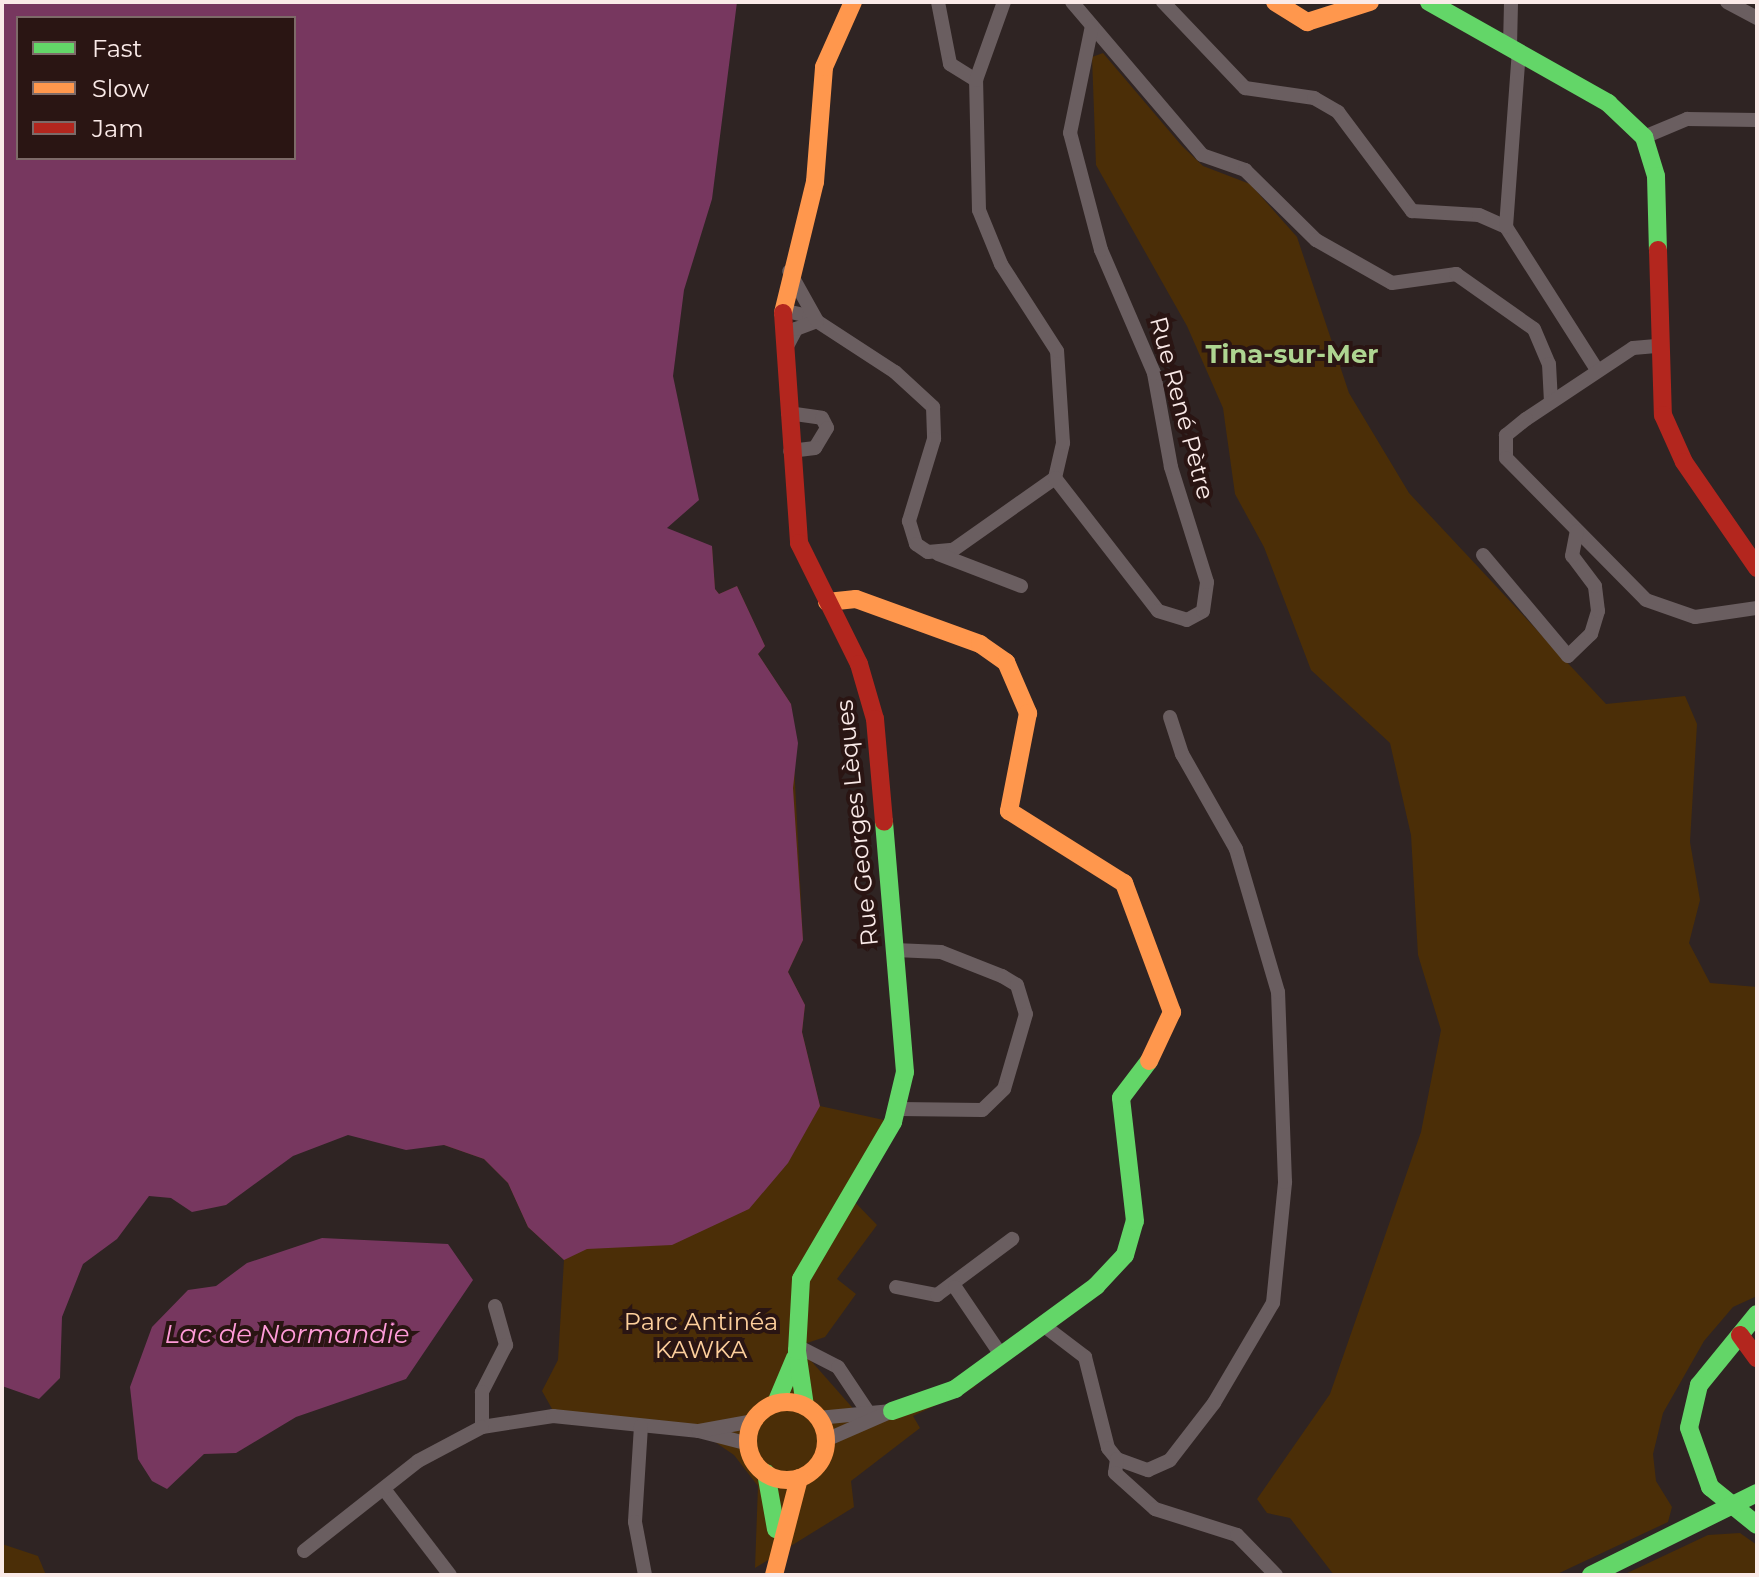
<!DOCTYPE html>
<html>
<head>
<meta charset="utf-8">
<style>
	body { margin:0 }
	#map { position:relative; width:1759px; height:1577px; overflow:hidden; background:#2f2423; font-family:Montserrat,sans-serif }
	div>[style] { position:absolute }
	.green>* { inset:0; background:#4b2e07 }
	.water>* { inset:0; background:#77375f }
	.street>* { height:14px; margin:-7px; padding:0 7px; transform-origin:7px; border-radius:7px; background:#6a5e60 }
	.fast>* { height:18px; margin:-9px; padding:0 9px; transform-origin:9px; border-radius:9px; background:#63d668 }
	.slow>* { height:18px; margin:-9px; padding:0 9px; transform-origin:9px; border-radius:9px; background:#ff974d }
	.slow>.ring { margin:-9px; padding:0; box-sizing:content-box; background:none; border:18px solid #ff974d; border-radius:50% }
	.jam>* { height:18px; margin:-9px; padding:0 9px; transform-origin:9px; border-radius:9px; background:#b3261e }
	span { translate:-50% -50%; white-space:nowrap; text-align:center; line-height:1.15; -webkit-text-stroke:8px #2a1513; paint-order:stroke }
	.street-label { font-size:24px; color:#faeae8 }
	.park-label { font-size:24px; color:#fdcf9c }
	.neighbourhood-label { font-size:26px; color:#aed591; font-weight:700 }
	.water-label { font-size:26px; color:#ff9bd8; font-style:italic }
	.frame { position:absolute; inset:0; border:4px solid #faeae8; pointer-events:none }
	.legend { position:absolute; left:16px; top:16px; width:280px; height:144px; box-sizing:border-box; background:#2a1513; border:2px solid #7d6a68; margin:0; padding:10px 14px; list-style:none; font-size:24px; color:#faeae8 }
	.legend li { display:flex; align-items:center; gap:16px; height:40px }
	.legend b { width:40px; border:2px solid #7d6a68 }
</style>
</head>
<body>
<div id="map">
	<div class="green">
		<i style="clip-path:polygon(1103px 53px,1182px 146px,1203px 166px,1250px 184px,1297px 237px,1349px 393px,1409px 493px,1606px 704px,1685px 696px,1697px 724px,1690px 842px,1700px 900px,1689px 943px,1710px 983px,1757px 987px,1757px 1296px,1733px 1307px,1704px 1341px,1663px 1413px,1653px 1454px,1656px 1481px,1672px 1507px,1668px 1522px,1555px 1575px,1334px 1575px,1290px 1518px,1267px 1513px,1257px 1499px,1330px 1394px,1421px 1132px,1441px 1030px,1418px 955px,1411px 835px,1390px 743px,1311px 670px,1264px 547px,1235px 494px,1223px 408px,1187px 326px,1096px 165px,1092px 57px)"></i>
		<i style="clip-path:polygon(712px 546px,715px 589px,719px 594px,737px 586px,765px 646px,758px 654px,791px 704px,803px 940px,788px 972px,805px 1005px,802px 1032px,820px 1106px,893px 1122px,849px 1196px,877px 1225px,837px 1279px,856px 1294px,825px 1337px,798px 1346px,865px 1422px,979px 1385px,913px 1416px,920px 1428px,851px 1481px,854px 1507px,755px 1568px,758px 1486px,734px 1455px,699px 1431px,556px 1416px,542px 1391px,558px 1360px,564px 1260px,528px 1227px,508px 1183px,484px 1159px,444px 1145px)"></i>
		<i style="clip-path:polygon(1740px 1533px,1757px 1545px,1757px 1575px,1623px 1575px,1708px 1535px)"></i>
		<i style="clip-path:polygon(2px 1544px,38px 1556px,46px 1575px,2px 1575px)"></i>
	</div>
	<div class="water">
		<i style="clip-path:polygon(evenodd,2px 2px,737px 2px,712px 199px,684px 290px,673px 376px,699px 500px,667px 528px,712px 546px,715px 589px,719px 594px,737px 586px,765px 646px,758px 654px,791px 704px,798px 743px,793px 788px,803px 940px,788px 972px,805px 1005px,802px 1032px,820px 1106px,788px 1163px,749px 1209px,672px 1245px,587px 1249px,564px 1260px,528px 1227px,508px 1183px,484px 1159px,444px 1145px,406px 1150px,348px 1135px,293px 1156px,226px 1205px,192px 1212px,171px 1198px,149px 1196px,117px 1239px,83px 1264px,62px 1317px,60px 1378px,39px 1399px,2px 1386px,2px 2px,18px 18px,294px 18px,294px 158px,18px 158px,18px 18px)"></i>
		<i style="clip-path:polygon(322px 1238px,448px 1244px,473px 1280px,406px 1379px,296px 1417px,236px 1453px,204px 1454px,167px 1489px,152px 1481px,138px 1459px,130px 1387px,152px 1327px,188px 1290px,216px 1286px,247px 1263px)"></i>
	</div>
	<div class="street">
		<i style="left:938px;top:2px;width:63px;rotate:79deg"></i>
		<i style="left:950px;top:64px;width:31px;rotate:32deg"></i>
		<i style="left:1072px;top:2px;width:201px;rotate:49.6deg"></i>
		<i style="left:1202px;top:155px;width:46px;rotate:19.2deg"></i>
		<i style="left:1245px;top:170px;width:100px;rotate:44.6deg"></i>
		<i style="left:1316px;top:240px;width:87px;rotate:29.5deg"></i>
		<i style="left:1392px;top:283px;width:65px;rotate:-8deg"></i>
		<i style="left:1456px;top:274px;width:95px;rotate:35.2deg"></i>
		<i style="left:1534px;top:329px;width:38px;rotate:67deg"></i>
		<i style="left:1549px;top:364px;width:37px;rotate:87deg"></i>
		<i style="left:1163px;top:2px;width:119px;rotate:46.4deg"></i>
		<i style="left:1245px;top:88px;width:70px;rotate:8.2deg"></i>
		<i style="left:1314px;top:98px;width:28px;rotate:30deg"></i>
		<i style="left:1338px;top:112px;width:124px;rotate:53.2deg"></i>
		<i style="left:1412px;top:211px;width:67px;rotate:3.4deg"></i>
		<i style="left:1479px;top:215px;width:30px;rotate:24deg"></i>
		<i style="left:1506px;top:227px;width:169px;rotate:57.5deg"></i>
		<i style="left:1727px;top:2px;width:34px;rotate:28deg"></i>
		<i style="left:1510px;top:47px;width:45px;rotate:-88.7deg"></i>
		<i style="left:1644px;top:137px;width:47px;rotate:-22.7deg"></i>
		<i style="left:1687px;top:119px;width:70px;rotate:0.8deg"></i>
		<i style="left:1506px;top:227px;width:175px;rotate:-85.8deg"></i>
		<i style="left:782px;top:310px;width:28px;rotate:13deg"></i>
		<i style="left:809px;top:316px;width:103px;rotate:33.1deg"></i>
		<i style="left:895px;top:372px;width:52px;rotate:42.6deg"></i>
		<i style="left:933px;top:407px;width:32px;rotate:88deg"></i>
		<i style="left:934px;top:439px;width:86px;rotate:107deg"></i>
		<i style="left:909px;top:521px;width:24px;rotate:73deg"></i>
		<i style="left:916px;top:544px;width:14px;rotate:34deg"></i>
		<i style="left:928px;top:552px;width:25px;rotate:-5deg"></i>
		<i style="left:953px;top:550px;width:125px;rotate:-35.2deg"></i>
		<i style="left:1055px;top:478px;width:36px;rotate:-77deg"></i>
		<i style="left:1063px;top:443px;width:92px;rotate:-93.7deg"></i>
		<i style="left:1057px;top:351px;width:103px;rotate:-122.8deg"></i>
		<i style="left:1001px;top:264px;width:58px;rotate:-112.2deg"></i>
		<i style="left:979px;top:210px;width:130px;rotate:-91.3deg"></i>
		<i style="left:976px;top:80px;width:83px;rotate:-70.3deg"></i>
		<i style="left:1656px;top:346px;width:23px;rotate:175deg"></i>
		<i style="left:1633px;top:348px;width:128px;rotate:146.4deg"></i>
		<i style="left:1526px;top:419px;width:26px;rotate:141deg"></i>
		<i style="left:1506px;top:435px;width:23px;rotate:90deg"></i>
		<i style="left:1506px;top:458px;width:199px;rotate:45.4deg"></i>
		<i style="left:1646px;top:600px;width:52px;rotate:19.1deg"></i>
		<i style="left:1695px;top:617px;width:63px;rotate:-8.3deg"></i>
		<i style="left:785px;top:350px;width:24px;rotate:-62deg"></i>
		<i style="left:796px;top:329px;width:22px;rotate:-21deg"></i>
		<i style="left:817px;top:321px;width:57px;rotate:-119.2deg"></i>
		<i style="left:788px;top:413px;width:34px;rotate:8deg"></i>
		<i style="left:822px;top:418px;width:11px;rotate:63deg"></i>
		<i style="left:827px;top:428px;width:23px;rotate:121deg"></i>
		<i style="left:815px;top:448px;width:25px;rotate:173deg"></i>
		<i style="left:1055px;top:478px;width:168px;rotate:52.2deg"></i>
		<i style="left:1158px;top:611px;width:30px;rotate:17deg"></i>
		<i style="left:1187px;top:620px;width:18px;rotate:-29deg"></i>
		<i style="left:1203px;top:611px;width:29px;rotate:-82deg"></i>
		<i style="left:1207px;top:582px;width:121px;rotate:-107.4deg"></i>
		<i style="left:1171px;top:467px;width:96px;rotate:-100.3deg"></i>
		<i style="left:1154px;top:373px;width:134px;rotate:-113.3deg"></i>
		<i style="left:1101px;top:250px;width:121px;rotate:-104.8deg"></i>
		<i style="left:1070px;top:133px;width:109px;rotate:-78.4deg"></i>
		<i style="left:938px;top:554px;width:89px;rotate:21.1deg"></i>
		<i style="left:1483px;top:555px;width:132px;rotate:49.9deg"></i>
		<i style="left:1568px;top:656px;width:32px;rotate:-44deg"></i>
		<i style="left:1591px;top:634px;width:24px;rotate:-73deg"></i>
		<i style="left:1598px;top:611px;width:25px;rotate:-97deg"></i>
		<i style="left:1595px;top:586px;width:38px;rotate:-127deg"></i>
		<i style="left:1572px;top:556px;width:25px;rotate:-79deg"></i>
		<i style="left:895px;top:950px;width:46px;rotate:2.5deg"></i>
		<i style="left:941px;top:952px;width:66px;rotate:21.5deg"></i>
		<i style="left:1002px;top:976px;width:17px;rotate:31deg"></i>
		<i style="left:1017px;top:985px;width:30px;rotate:73deg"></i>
		<i style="left:1026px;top:1014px;width:78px;rotate:106.3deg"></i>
		<i style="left:1004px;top:1089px;width:30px;rotate:136deg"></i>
		<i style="left:982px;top:1110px;width:83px;rotate:-179.3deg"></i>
		<i style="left:896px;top:1287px;width:42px;rotate:11deg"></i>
		<i style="left:937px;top:1295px;width:94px;rotate:-36.7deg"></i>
		<i style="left:955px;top:1287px;width:82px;rotate:55.9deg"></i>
		<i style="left:495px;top:1306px;width:41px;rotate:74.2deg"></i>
		<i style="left:506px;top:1345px;width:53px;rotate:117.1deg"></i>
		<i style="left:482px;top:1392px;width:35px;rotate:90deg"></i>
		<i style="left:482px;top:1427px;width:72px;rotate:-8.8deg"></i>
		<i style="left:553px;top:1416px;width:147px;rotate:5.9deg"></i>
		<i style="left:1043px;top:1325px;width:53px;rotate:37.3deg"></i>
		<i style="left:1085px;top:1357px;width:94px;rotate:75.8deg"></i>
		<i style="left:1108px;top:1448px;width:14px;rotate:51deg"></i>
		<i style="left:1117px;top:1459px;width:33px;rotate:20deg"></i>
		<i style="left:1148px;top:1470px;width:24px;rotate:-24deg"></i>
		<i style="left:1170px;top:1460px;width:72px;rotate:-52.3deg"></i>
		<i style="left:1214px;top:1403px;width:116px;rotate:-59.5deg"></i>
		<i style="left:1273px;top:1303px;width:122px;rotate:-84.3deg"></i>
		<i style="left:1285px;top:1182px;width:190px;rotate:-92.1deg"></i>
		<i style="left:1278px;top:992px;width:149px;rotate:-106.4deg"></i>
		<i style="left:1236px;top:849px;width:109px;rotate:-119.6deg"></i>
		<i style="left:1182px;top:754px;width:39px;rotate:-108deg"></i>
		<i style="left:797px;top:1346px;width:46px;rotate:27.1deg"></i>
		<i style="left:838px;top:1367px;width:58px;rotate:56.3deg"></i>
		<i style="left:818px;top:1418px;width:74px;rotate:-5.4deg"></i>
		<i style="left:892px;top:1411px;width:72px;rotate:156.3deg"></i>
		<i style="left:641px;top:1426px;width:96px;rotate:93.6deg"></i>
		<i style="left:635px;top:1522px;width:54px;rotate:79.3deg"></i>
		<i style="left:749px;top:1444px;width:52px;rotate:-165.4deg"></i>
		<i style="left:699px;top:1431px;width:56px;rotate:-10.3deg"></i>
		<i style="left:1117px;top:1459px;width:14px;rotate:98deg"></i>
		<i style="left:1115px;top:1473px;width:54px;rotate:42deg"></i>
		<i style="left:1155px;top:1509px;width:86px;rotate:17.6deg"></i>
		<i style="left:1237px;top:1535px;width:56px;rotate:45.7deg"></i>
		<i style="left:384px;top:1489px;width:108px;rotate:52.5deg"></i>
		<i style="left:304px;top:1551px;width:145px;rotate:-38.3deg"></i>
		<i style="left:418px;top:1461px;width:72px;rotate:-28deg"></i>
	</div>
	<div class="fast">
		<i style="left:1429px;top:2px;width:206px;rotate:29.4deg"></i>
		<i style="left:1608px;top:103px;width:50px;rotate:43.4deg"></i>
		<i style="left:1644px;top:137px;width:41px;rotate:72.9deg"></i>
		<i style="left:1656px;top:176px;width:74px;rotate:88.5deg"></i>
		<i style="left:1757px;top:1314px;width:92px;rotate:129.2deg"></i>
		<i style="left:1699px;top:1385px;width:44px;rotate:103.1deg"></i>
		<i style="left:1689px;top:1428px;width:63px;rotate:70.4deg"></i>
		<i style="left:1710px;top:1487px;width:60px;rotate:39deg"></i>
		<i style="left:776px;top:1403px;width:49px;rotate:-67.1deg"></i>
		<i style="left:805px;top:1406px;width:56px;rotate:-98.3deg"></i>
		<i style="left:797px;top:1351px;width:72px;rotate:-86.8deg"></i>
		<i style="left:801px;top:1279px;width:182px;rotate:-59.6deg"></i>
		<i style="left:893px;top:1122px;width:51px;rotate:-76.5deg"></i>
		<i style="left:905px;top:1072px;width:251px;rotate:-94.8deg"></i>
		<i style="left:892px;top:1411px;width:67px;rotate:-19.2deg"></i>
		<i style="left:955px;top:1389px;width:175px;rotate:-36.1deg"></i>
		<i style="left:1096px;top:1286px;width:42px;rotate:-46.9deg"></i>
		<i style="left:1125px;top:1255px;width:35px;rotate:-74deg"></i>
		<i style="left:1135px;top:1221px;width:124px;rotate:-96.5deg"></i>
		<i style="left:1121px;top:1098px;width:46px;rotate:-52.9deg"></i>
		<i style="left:766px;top:1473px;width:57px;rotate:79.9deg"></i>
		<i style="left:1591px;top:1575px;width:185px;rotate:-26.3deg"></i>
	</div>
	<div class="slow">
		<i style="left:1275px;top:2px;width:38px;rotate:32deg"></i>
		<i style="left:1307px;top:22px;width:66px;rotate:-17.6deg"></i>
		<i style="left:783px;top:313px;width:135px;rotate:-76.3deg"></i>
		<i style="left:815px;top:182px;width:115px;rotate:-85.5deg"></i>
		<i style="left:824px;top:67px;width:71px;rotate:-66deg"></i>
		<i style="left:827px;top:602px;width:29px;rotate:-6deg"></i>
		<i style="left:856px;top:599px;width:132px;rotate:19.9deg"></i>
		<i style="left:980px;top:644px;width:32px;rotate:35deg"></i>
		<i style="left:1006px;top:662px;width:56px;rotate:66.7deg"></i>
		<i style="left:1028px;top:713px;width:100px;rotate:101deg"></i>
		<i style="left:1009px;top:811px;width:136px;rotate:32.1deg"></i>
		<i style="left:1124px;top:883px;width:138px;rotate:69.6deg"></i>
		<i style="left:1172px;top:1012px;width:54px;rotate:115.1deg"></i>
		<i class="ring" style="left:748px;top:1402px;width:60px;height:60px"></i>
		<i style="left:774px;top:1575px;width:100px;rotate:-75.5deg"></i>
	</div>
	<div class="jam">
		<i style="left:1658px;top:250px;width:165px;rotate:88.3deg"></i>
		<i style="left:1663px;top:415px;width:51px;rotate:65.9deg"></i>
		<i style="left:1684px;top:462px;width:129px;rotate:55.4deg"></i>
		<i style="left:783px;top:313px;width:231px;rotate:86deg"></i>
		<i style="left:799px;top:543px;width:135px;rotate:63.6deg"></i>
		<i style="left:859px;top:664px;width:57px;rotate:73.8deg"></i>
		<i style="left:875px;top:719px;width:103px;rotate:85deg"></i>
		<i style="left:1740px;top:1335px;width:29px;rotate:54deg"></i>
	</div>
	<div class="street-label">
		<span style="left:1182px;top:408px;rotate:75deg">Rue René Pètre</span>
		<span style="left:857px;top:823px;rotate:-96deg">Rue Georges Lèques</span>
	</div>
	<div class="park-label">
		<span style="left:701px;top:1336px">Parc Antinéa<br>KAWKA</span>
	</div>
	<div class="neighbourhood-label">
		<span style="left:1292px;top:355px">Tina-sur-Mer</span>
	</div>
	<div class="water-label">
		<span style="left:287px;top:1335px">Lac de Normandie</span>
	</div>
	<div class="frame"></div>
	<ul class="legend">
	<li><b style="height:10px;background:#63d668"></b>Fast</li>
	<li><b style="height:10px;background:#ff974d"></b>Slow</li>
	<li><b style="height:10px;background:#b3261e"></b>Jam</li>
	</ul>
</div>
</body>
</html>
